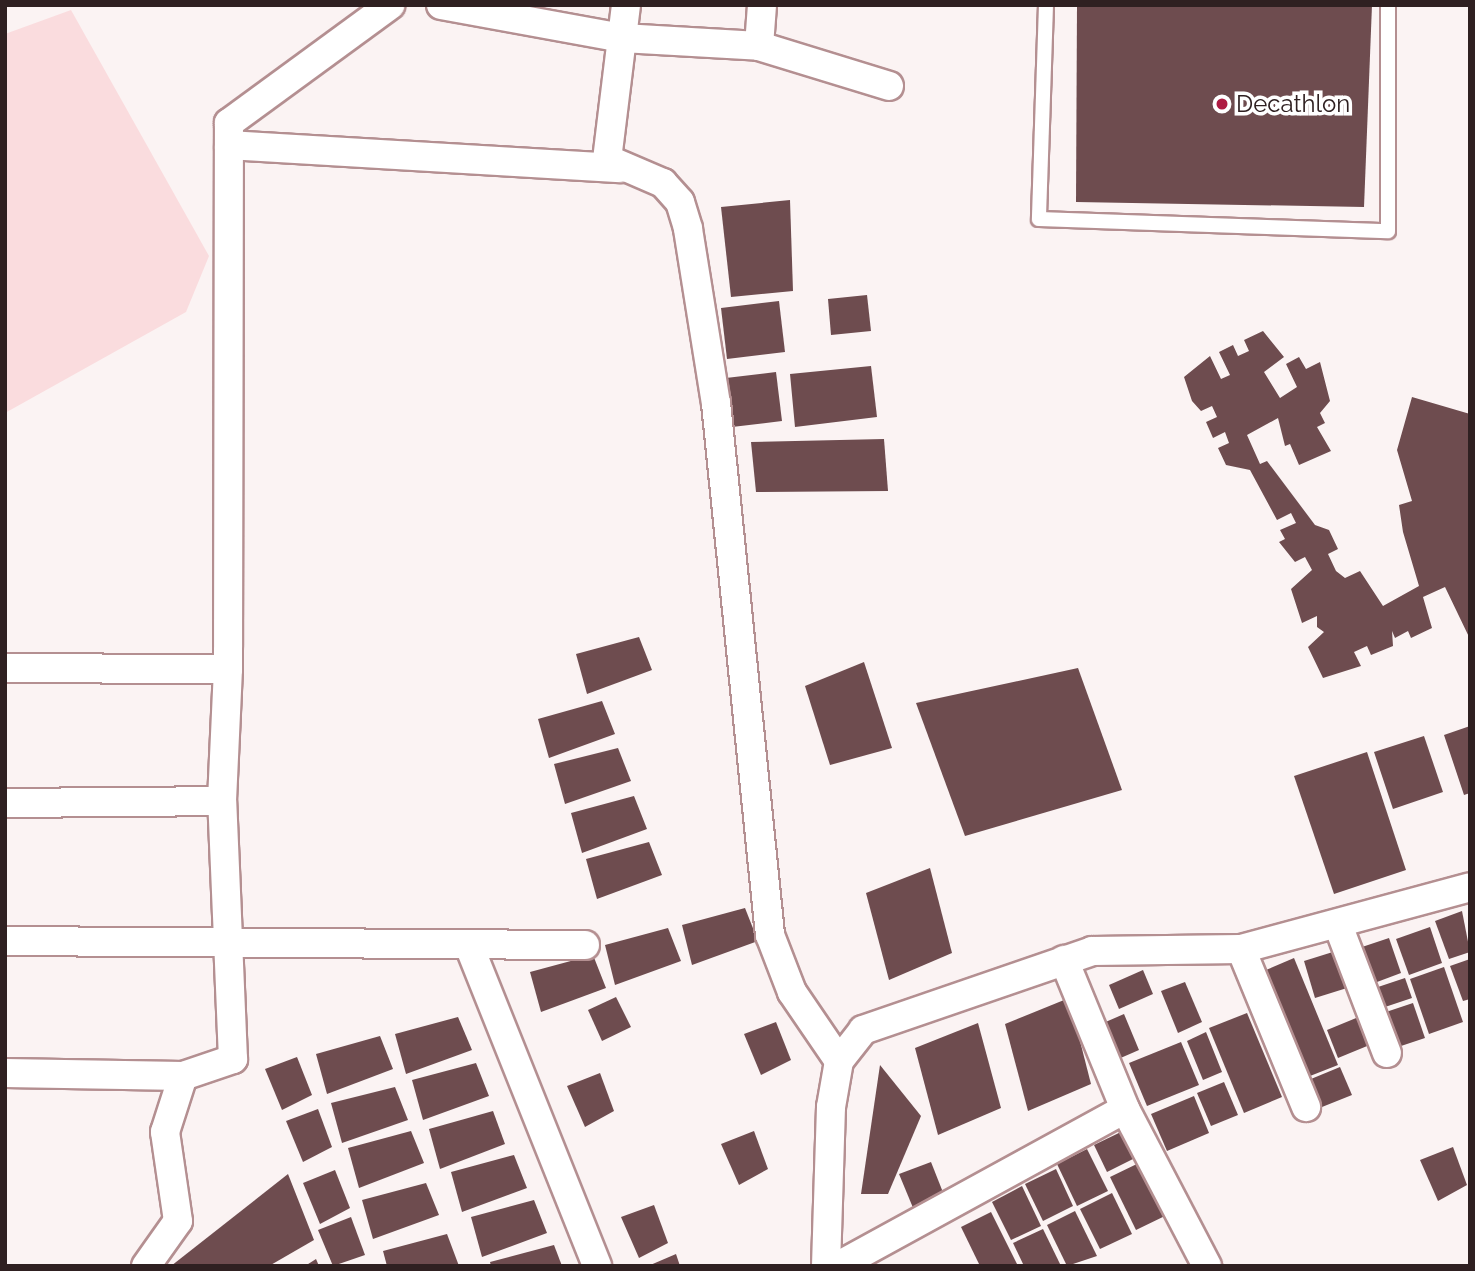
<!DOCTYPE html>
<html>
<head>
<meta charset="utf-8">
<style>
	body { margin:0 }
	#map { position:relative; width:1475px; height:1271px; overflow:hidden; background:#fbf3f3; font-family:Raleway,sans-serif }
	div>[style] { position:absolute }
	.green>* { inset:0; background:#fadcde }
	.building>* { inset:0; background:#6e4c4f }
	.roads { filter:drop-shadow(2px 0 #b48f91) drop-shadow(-2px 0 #b48f91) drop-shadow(0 2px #b48f91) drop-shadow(0 -2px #b48f91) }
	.service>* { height:14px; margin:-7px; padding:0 7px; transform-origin:7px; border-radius:7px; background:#fff }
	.minor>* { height:28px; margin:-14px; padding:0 14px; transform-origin:14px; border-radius:14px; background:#fff }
	.dots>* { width:19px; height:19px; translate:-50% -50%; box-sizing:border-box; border:4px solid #fff; border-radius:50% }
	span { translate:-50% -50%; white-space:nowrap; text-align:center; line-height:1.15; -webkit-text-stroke:7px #fff; paint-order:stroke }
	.poi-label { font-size:24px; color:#2f2021 }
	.left { translate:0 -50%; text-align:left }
	.frame { position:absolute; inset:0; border:7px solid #2f2021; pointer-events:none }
</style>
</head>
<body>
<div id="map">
	<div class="green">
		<i style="clip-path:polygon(71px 10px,209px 256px,186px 312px,5px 413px,5px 34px)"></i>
	</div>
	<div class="building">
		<i style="clip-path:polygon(1077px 5px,1372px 5px,1364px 207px,1076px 202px)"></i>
		<i style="clip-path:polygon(790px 200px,793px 291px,731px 297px,721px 207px)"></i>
		<i style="clip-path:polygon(867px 295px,871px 331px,831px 335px,828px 299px)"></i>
		<i style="clip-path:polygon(779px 301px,785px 352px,727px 359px,721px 308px)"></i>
		<i style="clip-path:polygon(1263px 331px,1284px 357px,1264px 372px,1280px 398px,1297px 387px,1286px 364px,1299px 357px,1306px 369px,1320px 362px,1330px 401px,1320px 413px,1325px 423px,1317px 427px,1331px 451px,1299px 465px,1290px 444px,1285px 446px,1278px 418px,1247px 435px,1260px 464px,1267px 461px,1315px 525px,1329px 530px,1338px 549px,1328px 554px,1336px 571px,1345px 578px,1360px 571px,1383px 606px,1419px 586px,1403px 532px,1399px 505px,1412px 501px,1397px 450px,1412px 397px,1470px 414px,1470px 639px,1445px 587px,1423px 597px,1432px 628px,1411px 638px,1408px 631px,1395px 638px,1392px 631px,1393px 646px,1371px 655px,1367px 646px,1354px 652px,1361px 666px,1323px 678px,1308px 647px,1324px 632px,1317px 627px,1317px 616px,1302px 623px,1291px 589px,1312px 570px,1305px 557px,1295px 562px,1279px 542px,1285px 539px,1280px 530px,1296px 523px,1291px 513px,1277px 520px,1250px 470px,1226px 465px,1218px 448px,1229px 443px,1225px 432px,1213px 438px,1206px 422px,1217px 417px,1212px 406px,1201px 411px,1192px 401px,1184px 377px,1210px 356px,1221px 379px,1230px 375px,1219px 352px,1233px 345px,1238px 356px,1249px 351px,1244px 340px)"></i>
		<i style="clip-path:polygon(871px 366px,877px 417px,795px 427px,790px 374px)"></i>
		<i style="clip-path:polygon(776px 372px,782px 421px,732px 427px,726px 378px)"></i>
		<i style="clip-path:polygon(884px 439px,888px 491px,756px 492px,751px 442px)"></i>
		<i style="clip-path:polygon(639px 637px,652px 670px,587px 694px,576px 654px)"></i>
		<i style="clip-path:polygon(864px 662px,892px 748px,830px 765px,805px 686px)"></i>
		<i style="clip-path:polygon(1078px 668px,1122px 790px,965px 836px,916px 703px)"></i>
		<i style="clip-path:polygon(602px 701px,615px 734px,549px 758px,538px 719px)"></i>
		<i style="clip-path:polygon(1470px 726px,1470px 793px,1464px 795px,1444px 735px)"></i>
		<i style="clip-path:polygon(1424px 736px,1443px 792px,1393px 809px,1374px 752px)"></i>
		<i style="clip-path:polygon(618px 748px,631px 781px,565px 804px,554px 764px)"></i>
		<i style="clip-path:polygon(1367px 752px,1406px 870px,1334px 894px,1294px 776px)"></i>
		<i style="clip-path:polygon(634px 796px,647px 829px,582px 853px,571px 813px)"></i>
		<i style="clip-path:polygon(649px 842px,662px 875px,597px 899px,586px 859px)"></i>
		<i style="clip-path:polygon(930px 868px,952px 953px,889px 980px,866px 893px)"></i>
		<i style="clip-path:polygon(745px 908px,758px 941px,692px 965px,682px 925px)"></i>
		<i style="clip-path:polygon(1462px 911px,1470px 952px,1449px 959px,1435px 921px)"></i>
		<i style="clip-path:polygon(1430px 927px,1442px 963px,1409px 975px,1396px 939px)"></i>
		<i style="clip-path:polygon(668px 928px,681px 961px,615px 985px,605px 945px)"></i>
		<i style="clip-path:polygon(1389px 938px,1401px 973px,1369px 985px,1356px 949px)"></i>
		<i style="clip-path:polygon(1336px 951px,1347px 988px,1315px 998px,1304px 961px)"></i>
		<i style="clip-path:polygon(593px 955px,606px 988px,541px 1012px,530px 972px)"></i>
		<i style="clip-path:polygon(1294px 958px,1338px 1065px,1310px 1076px,1266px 970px)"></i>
		<i style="clip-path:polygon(1470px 959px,1470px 999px,1463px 1001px,1450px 966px)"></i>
		<i style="clip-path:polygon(1444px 967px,1463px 1022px,1429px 1034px,1410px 979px)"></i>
		<i style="clip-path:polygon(1143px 970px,1153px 994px,1119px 1009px,1109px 985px)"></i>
		<i style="clip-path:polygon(1405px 978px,1412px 998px,1379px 1009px,1372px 989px)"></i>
		<i style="clip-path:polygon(1185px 982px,1202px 1022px,1178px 1033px,1161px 991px)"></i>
		<i style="clip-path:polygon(616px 997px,631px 1027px,602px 1041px,588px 1010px)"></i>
		<i style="clip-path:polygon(1069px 998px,1091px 1084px,1028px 1111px,1005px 1024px)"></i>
		<i style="clip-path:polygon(1413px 1003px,1425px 1038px,1395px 1048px,1383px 1013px)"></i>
		<i style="clip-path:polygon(1247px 1013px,1282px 1097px,1244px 1113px,1209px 1028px)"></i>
		<i style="clip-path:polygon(1124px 1014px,1139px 1050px,1116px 1060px,1101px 1024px)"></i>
		<i style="clip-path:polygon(1361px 1016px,1372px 1044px,1338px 1058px,1327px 1030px)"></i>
		<i style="clip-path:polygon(458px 1017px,472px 1050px,406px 1074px,395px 1034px)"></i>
		<i style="clip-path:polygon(776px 1022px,791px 1060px,761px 1075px,744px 1034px)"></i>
		<i style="clip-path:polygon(978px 1023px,1001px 1108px,938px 1135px,915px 1048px)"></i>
		<i style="clip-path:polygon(1206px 1032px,1222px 1072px,1203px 1080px,1187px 1041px)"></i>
		<i style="clip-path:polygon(380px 1036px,393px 1069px,327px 1094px,316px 1054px)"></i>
		<i style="clip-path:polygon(1181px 1042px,1199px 1085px,1147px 1106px,1129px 1063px)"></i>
		<i style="clip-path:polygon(297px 1057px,312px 1095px,282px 1110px,265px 1069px)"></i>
		<i style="clip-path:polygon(476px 1063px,489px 1096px,423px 1120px,412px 1080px)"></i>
		<i style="clip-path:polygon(880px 1065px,921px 1116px,888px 1194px,861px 1194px)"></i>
		<i style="clip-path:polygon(1340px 1067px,1352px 1095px,1322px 1107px,1311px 1079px)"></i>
		<i style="clip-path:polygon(600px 1073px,614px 1111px,585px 1127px,567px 1086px)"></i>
		<i style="clip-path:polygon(1224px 1082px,1238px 1115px,1211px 1126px,1197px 1093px)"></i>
		<i style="clip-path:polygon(395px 1087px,408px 1120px,342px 1143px,331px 1103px)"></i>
		<i style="clip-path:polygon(1194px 1096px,1209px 1133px,1167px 1151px,1151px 1114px)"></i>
		<i style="clip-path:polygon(318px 1109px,332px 1147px,303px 1162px,286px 1121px)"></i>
		<i style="clip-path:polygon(493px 1111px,505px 1144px,440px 1169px,429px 1129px)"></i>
		<i style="clip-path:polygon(1125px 1130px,1139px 1156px,1107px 1172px,1094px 1145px)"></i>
		<i style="clip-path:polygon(411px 1131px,424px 1163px,359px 1188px,348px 1148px)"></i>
		<i style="clip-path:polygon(754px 1131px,768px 1169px,739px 1185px,721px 1144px)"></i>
		<i style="clip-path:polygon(1453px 1147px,1467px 1185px,1438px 1201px,1420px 1160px)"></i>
		<i style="clip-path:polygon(1087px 1149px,1108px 1191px,1077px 1206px,1057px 1164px)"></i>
		<i style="clip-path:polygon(514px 1155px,527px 1188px,462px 1212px,451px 1172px)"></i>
		<i style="clip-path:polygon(1143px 1161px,1169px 1214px,1136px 1230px,1110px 1177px)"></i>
		<i style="clip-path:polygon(931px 1162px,946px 1200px,916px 1215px,899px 1174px)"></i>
		<i style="clip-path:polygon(1056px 1169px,1073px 1206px,1043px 1221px,1025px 1184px)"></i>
		<i style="clip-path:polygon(335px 1170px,350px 1208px,320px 1224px,303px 1183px)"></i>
		<i style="clip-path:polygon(288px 1174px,314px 1240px,269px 1266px,171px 1266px)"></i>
		<i style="clip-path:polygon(426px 1183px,439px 1215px,373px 1239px,362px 1200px)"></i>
		<i style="clip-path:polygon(1022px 1186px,1041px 1226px,1011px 1240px,992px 1202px)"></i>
		<i style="clip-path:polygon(1112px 1193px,1132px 1234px,1100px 1249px,1080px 1209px)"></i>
		<i style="clip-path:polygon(534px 1200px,547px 1233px,482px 1257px,471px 1217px)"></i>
		<i style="clip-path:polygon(654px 1205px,668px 1243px,639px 1258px,621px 1217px)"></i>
		<i style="clip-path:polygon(1075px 1211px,1097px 1256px,1067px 1266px,1047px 1225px)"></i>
		<i style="clip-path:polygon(991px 1212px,1018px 1266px,980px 1266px,961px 1227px)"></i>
		<i style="clip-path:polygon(351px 1217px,365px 1255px,333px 1266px,318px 1230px)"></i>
		<i style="clip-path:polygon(1043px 1229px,1061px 1266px,1024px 1266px,1013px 1243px)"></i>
		<i style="clip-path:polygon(447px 1234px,459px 1266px,387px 1266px,383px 1251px)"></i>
		<i style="clip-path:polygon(554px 1245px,562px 1266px,491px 1266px,490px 1262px)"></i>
		<i style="clip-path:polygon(676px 1254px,680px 1266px,648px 1266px)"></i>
		<i style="clip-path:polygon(316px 1259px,319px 1266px,305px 1266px)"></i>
	</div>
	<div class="roads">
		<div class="service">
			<i style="left:1046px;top:5px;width:214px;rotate:91.9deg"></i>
			<i style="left:1039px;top:219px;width:349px;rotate:2deg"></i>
			<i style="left:1388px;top:231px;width:226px;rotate:-90deg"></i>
		</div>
		<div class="minor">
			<i style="left:441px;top:5px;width:184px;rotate:10.3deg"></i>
			<i style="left:622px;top:38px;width:137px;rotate:3.3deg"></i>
			<i style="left:759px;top:46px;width:136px;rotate:17.1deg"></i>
			<i style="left:626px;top:5px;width:155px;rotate:97deg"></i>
			<i style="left:607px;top:159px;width:61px;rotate:23.2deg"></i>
			<i style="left:663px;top:183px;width:25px;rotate:48deg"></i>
			<i style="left:680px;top:202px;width:28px;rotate:73deg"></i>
			<i style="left:688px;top:229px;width:176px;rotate:80.9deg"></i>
			<i style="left:716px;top:403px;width:535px;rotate:84.2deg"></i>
			<i style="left:770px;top:935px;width:61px;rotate:68.9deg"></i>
			<i style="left:792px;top:992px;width:83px;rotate:55.7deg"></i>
			<i style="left:759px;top:46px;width:41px;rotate:-85.8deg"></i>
			<i style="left:229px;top:145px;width:391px;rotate:3.4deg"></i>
			<i style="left:5px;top:668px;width:223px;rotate:0.3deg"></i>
			<i style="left:5px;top:803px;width:217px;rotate:-0.5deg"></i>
			<i style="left:1338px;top:925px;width:137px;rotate:69.1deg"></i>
			<i style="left:5px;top:941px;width:580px;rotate:0.4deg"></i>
			<i style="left:470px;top:948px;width:342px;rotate:68.2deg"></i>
			<i style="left:1241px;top:949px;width:171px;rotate:67.6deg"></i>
			<i style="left:1064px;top:960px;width:161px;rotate:67.7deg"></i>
			<i style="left:1125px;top:1109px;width:177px;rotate:62.4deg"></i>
			<i style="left:5px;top:1073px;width:178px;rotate:1deg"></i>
			<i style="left:183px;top:1076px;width:53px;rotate:-18.8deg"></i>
			<i style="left:233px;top:1059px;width:258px;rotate:-92.4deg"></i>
			<i style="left:222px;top:801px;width:132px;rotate:-87.4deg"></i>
			<i style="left:228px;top:669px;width:546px;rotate:-89.9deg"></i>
			<i style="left:229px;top:123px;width:200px;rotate:-36.2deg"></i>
			<i style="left:146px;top:1266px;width:55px;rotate:-54.6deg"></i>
			<i style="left:178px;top:1221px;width:90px;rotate:-98.3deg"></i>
			<i style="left:165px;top:1132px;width:59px;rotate:-72.2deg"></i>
			<i style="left:826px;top:1266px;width:159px;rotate:-88.2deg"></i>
			<i style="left:831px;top:1107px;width:47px;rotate:-80.1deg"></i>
			<i style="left:839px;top:1061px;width:39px;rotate:-52deg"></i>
			<i style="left:863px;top:1030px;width:242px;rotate:-19deg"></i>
			<i style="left:1092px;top:951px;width:149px;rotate:-0.8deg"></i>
			<i style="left:1241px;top:949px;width:237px;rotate:-15.1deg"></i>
			<i style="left:838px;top:1266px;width:327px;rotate:-28.7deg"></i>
		</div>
	</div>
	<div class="dots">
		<i style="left:1222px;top:104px;background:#ae1b42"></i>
	</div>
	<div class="poi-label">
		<span class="left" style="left:1236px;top:104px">Decathlon</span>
	</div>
	<div class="frame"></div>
</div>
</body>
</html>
